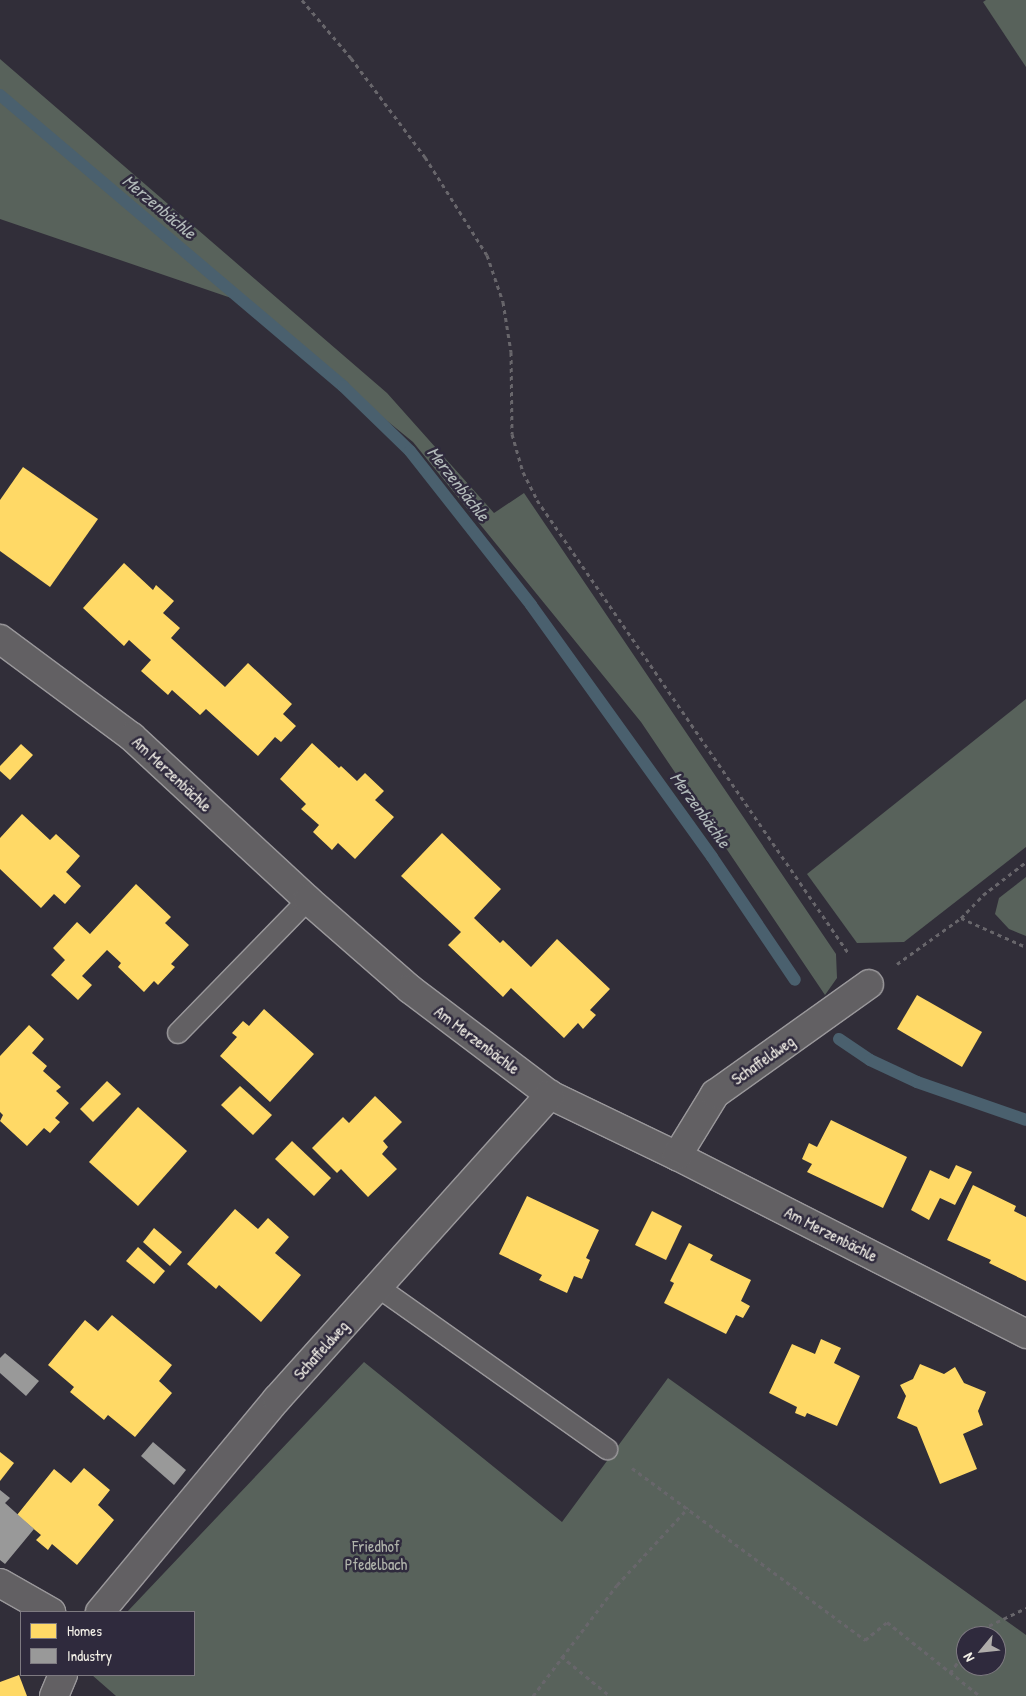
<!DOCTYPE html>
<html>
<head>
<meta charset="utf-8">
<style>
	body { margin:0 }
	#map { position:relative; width:1026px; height:1696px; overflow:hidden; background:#312e39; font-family:"Patrick Hand",sans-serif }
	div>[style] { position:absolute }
	.green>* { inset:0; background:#58625b }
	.homes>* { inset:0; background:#ffd966 }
	.industry>* { inset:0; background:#999 }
	.stream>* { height:12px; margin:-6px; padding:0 6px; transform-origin:6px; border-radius:6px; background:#4a606e }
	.path>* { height:3px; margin-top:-1.5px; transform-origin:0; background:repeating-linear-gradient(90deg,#68666b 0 4px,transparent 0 8px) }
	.roads { filter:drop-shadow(1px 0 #9a989b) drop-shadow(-1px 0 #9a989b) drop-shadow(0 1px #9a989b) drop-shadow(0 -1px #9a989b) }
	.service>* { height:20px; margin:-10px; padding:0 10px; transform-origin:10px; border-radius:10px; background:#626063 }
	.minor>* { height:28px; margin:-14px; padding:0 14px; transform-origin:14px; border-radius:14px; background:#626063 }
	span { translate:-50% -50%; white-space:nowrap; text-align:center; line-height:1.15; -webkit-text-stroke:5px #2f2a3d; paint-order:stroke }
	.street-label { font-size:16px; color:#f4f1e8 }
	.park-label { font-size:16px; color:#b0b4ab }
	.water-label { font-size:18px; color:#b1b9b9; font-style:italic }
	.legend { position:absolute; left:20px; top:1611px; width:175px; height:65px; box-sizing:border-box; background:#2f2a3d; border:1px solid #7e7a81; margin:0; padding:6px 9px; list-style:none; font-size:15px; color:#f4f1e8 }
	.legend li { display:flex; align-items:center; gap:10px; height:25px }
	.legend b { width:25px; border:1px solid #7e7a81 }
	.north { position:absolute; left:956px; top:1626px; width:50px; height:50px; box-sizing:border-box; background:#2f2a3d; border:1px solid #7e7a81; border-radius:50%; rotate:242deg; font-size:14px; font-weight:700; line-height:20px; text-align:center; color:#f4f1e8 }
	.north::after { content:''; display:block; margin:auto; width:18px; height:22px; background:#b0adab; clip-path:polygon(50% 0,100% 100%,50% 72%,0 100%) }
</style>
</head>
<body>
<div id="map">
	<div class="green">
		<i style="clip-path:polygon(986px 0,1026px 0,1026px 67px,983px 2px)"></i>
		<i style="clip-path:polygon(0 59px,387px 393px,494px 513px,524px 493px,836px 954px,837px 978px,825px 995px,641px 722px,413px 442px,240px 301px,0 219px)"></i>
		<i style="clip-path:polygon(1026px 699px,1026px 847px,904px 942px,857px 943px,807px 874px)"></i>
		<i style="clip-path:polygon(1026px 877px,1026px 936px,1009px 929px,995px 914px,999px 898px)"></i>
		<i style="clip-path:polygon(evenodd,364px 1362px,562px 1522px,668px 1378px,1026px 1635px,1026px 1696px,116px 1696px,92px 1675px,194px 1675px,194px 1612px,127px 1612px,364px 1362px,966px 1636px,996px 1636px,996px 1666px,966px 1666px,966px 1636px)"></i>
	</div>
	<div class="homes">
		<i style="clip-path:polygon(23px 467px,98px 519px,50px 587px,0 551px,0 500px)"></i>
		<i style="clip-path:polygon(124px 563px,153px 590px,156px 585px,174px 601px,163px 613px,180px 628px,171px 638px,225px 687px,248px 663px,292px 704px,283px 714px,296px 726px,281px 742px,275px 737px,258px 756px,206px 709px,200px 715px,172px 690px,168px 695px,141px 671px,151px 660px,129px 640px,124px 646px,83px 608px)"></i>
		<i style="clip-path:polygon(312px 743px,339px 768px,341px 766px,357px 781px,365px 773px,384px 791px,375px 800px,394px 817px,355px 859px,338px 843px,332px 850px,313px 832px,319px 825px,301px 809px,306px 804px,280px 779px)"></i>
		<i style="clip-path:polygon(21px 744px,33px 755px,10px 780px,0 771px,0 766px)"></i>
		<i style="clip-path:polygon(22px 814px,50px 840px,56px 834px,80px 856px,66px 872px,81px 886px,65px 904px,54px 894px,41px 908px,0 869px,0 838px)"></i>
		<i style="clip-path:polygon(442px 833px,501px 889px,474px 918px,500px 943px,503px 940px,531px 967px,557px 939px,610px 989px,590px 1010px,596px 1015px,583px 1029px,578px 1023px,564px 1038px,511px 988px,503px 997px,448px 945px,461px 932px,401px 876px)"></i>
		<i style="clip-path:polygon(136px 884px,171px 917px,165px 923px,189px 945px,171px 964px,175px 967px,158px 985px,154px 981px,144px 992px,118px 967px,121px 963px,107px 950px,82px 976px,92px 985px,78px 1000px,51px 975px,65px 960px,53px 948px,77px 922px,90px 934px)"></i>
		<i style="clip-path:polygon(917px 995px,982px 1032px,962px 1067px,897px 1029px)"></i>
		<i style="clip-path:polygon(264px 1009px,314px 1054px,270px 1102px,220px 1056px,237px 1037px,232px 1033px,243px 1021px,249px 1026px)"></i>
		<i style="clip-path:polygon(29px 1025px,44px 1039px,32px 1053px,47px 1066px,43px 1071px,61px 1087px,56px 1091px,69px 1103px,55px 1118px,60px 1122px,50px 1133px,44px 1128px,27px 1146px,0 1121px,3px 1115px,0 1112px,0 1056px)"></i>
		<i style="clip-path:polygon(107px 1081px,121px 1094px,93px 1122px,80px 1109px)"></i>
		<i style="clip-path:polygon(240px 1086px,272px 1115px,253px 1135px,221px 1105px)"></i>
		<i style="clip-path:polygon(375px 1096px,402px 1122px,383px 1141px,388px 1147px,382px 1154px,397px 1169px,368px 1197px,341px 1169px,337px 1173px,312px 1148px,343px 1117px,349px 1123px)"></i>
		<i style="clip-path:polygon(138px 1107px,187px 1151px,138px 1206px,89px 1162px)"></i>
		<i style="clip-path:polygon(831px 1120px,907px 1157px,883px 1208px,807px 1172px,812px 1164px,802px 1159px,809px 1143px,817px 1147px)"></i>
		<i style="clip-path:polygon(292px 1141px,331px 1178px,314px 1196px,275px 1159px)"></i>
		<i style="clip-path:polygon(956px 1165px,972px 1172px,955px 1205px,940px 1198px,929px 1220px,911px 1210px,930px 1170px,949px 1179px)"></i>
		<i style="clip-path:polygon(973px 1185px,1016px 1206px,1014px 1211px,1026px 1217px,1026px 1281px,989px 1263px,991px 1260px,947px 1240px)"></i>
		<i style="clip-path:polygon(527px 1196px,599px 1230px,586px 1258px,590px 1260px,582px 1279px,574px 1276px,567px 1293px,539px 1280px,542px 1275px,499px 1254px)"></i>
		<i style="clip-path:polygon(235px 1209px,258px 1229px,268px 1218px,289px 1237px,275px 1253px,301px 1275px,261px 1322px,219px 1285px,216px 1289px,187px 1264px)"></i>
		<i style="clip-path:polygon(652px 1211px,682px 1226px,666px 1260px,635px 1245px)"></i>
		<i style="clip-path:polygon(154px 1228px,182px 1252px,170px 1266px,143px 1242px)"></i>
		<i style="clip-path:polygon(689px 1243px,713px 1255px,710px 1260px,751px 1280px,741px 1301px,750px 1306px,743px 1318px,736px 1315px,726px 1334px,664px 1303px,674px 1283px,670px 1281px)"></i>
		<i style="clip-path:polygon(138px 1247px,165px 1271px,154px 1284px,126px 1261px)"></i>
		<i style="clip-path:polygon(112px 1315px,172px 1365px,159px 1381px,172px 1393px,135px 1437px,108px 1415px,104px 1420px,70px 1392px,74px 1387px,48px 1365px,85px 1320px,98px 1331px)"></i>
		<i style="clip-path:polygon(821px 1339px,841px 1348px,834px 1363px,860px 1376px,837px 1426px,807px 1413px,805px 1417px,795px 1413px,797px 1407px,769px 1393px,792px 1344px,815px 1354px)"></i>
		<i style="clip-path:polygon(920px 1364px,944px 1374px,955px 1367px,964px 1383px,986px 1392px,978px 1411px,983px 1425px,963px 1434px,977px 1469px,940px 1484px,917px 1427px,897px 1418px,906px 1396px,900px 1385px,913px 1379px)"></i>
		<i style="clip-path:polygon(0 1452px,14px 1463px,0 1481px)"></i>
		<i style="clip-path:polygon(84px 1468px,110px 1490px,98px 1505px,114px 1520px,77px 1565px,52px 1544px,48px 1550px,36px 1540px,41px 1535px,17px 1515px,54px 1469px,71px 1483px)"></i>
		<i style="clip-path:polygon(19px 1675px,27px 1696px,0 1696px,0 1682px)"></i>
	</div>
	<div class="industry">
		<i style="clip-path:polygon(5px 1353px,39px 1381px,26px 1396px,0 1373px,0 1358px)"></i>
		<i style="clip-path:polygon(153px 1442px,186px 1470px,174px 1485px,141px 1456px)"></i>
		<i style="clip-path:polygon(0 1490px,10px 1498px,5px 1503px,34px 1529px,5px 1564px,0 1560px)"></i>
	</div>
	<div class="stream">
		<i style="left:0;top:95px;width:450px;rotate:40.3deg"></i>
		<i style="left:343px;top:386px;width:93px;rotate:44.1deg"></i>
		<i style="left:410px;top:451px;width:196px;rotate:51.8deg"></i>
		<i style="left:531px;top:605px;width:310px;rotate:54.3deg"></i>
		<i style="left:712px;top:857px;width:148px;rotate:56deg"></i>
		<i style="left:839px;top:1039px;width:37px;rotate:34deg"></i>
		<i style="left:870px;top:1060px;width:52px;rotate:25.1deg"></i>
		<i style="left:917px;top:1082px;width:115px;rotate:19.2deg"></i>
	</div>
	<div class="path">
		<i style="left:302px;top:0;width:76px;rotate:49.8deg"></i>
		<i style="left:351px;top:58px;width:124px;rotate:53.2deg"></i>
		<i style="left:425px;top:157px;width:116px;rotate:57.7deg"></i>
		<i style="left:487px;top:255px;width:50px;rotate:71.2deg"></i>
		<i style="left:503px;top:302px;width:51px;rotate:80.9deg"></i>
		<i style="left:511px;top:352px;width:82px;rotate:89.3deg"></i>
		<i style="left:512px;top:434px;width:40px;rotate:74deg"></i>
		<i style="left:523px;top:472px;width:31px;rotate:63deg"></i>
		<i style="left:537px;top:500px;width:551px;rotate:55.5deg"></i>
		<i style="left:961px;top:918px;width:32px;rotate:-46deg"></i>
		<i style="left:983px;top:895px;width:54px;rotate:-37.5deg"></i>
		<i style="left:897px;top:964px;width:79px;rotate:-35.7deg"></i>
		<i style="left:961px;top:918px;width:71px;rotate:24deg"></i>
		<i style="left:632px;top:1468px;width:290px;rotate:36.4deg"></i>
		<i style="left:865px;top:1640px;width:28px;rotate:-39deg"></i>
		<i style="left:887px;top:1622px;width:119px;rotate:38.5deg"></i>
		<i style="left:977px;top:1636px;width:9px;rotate:-54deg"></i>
		<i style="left:982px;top:1629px;width:49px;rotate:-25.5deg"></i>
		<i style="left:561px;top:1656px;width:63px;rotate:39.2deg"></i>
		<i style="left:950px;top:1673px;width:27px;rotate:-54deg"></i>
		<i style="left:533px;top:1696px;width:139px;rotate:-52.9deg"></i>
		<i style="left:617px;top:1585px;width:105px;rotate:-47.3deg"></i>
	</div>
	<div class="roads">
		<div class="service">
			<i style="left:178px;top:1033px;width:186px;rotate:-45.7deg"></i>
			<i style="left:378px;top:1287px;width:281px;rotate:35.3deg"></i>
		</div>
		<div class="minor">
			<i style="left:0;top:639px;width:164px;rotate:36.6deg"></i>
			<i style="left:132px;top:737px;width:240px;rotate:42.8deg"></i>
			<i style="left:308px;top:900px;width:135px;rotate:41.1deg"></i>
			<i style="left:410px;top:989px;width:176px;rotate:37.1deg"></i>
			<i style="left:550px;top:1095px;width:141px;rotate:25.7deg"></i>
			<i style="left:677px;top:1156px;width:392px;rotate:27deg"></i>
			<i style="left:677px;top:1156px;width:73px;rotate:-58.5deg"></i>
			<i style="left:715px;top:1094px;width:189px;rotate:-35.5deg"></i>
			<i style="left:0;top:1583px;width:59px;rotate:29.6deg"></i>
			<i style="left:100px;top:1612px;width:277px;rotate:-50.3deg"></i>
			<i style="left:277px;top:1399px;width:409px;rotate:-48.1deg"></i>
			<i style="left:54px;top:1696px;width:23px;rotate:-67deg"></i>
		</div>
	</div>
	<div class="street-label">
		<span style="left:172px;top:774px;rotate:43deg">Am Merzenbächle</span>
		<span style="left:477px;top:1040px;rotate:37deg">Am Merzenbächle</span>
		<span style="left:763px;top:1060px;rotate:-35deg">Schaffeldweg</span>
		<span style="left:831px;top:1234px;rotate:27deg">Am Merzenbächle</span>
		<span style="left:321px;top:1350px;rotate:-48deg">Schaffeldweg</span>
	</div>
	<div class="park-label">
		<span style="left:376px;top:1555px">Friedhof<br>Pfedelbach</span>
	</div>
	<div class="water-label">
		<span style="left:159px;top:207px;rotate:40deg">Merzenbächle</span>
		<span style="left:458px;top:484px;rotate:52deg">Merzenbächle</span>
		<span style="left:700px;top:810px;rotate:54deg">Merzenbächle</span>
	</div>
	<ul class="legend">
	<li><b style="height:14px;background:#ffd966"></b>Homes</li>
	<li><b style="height:14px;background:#999"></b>Industry</li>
	</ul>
	<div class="north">N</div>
</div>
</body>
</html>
